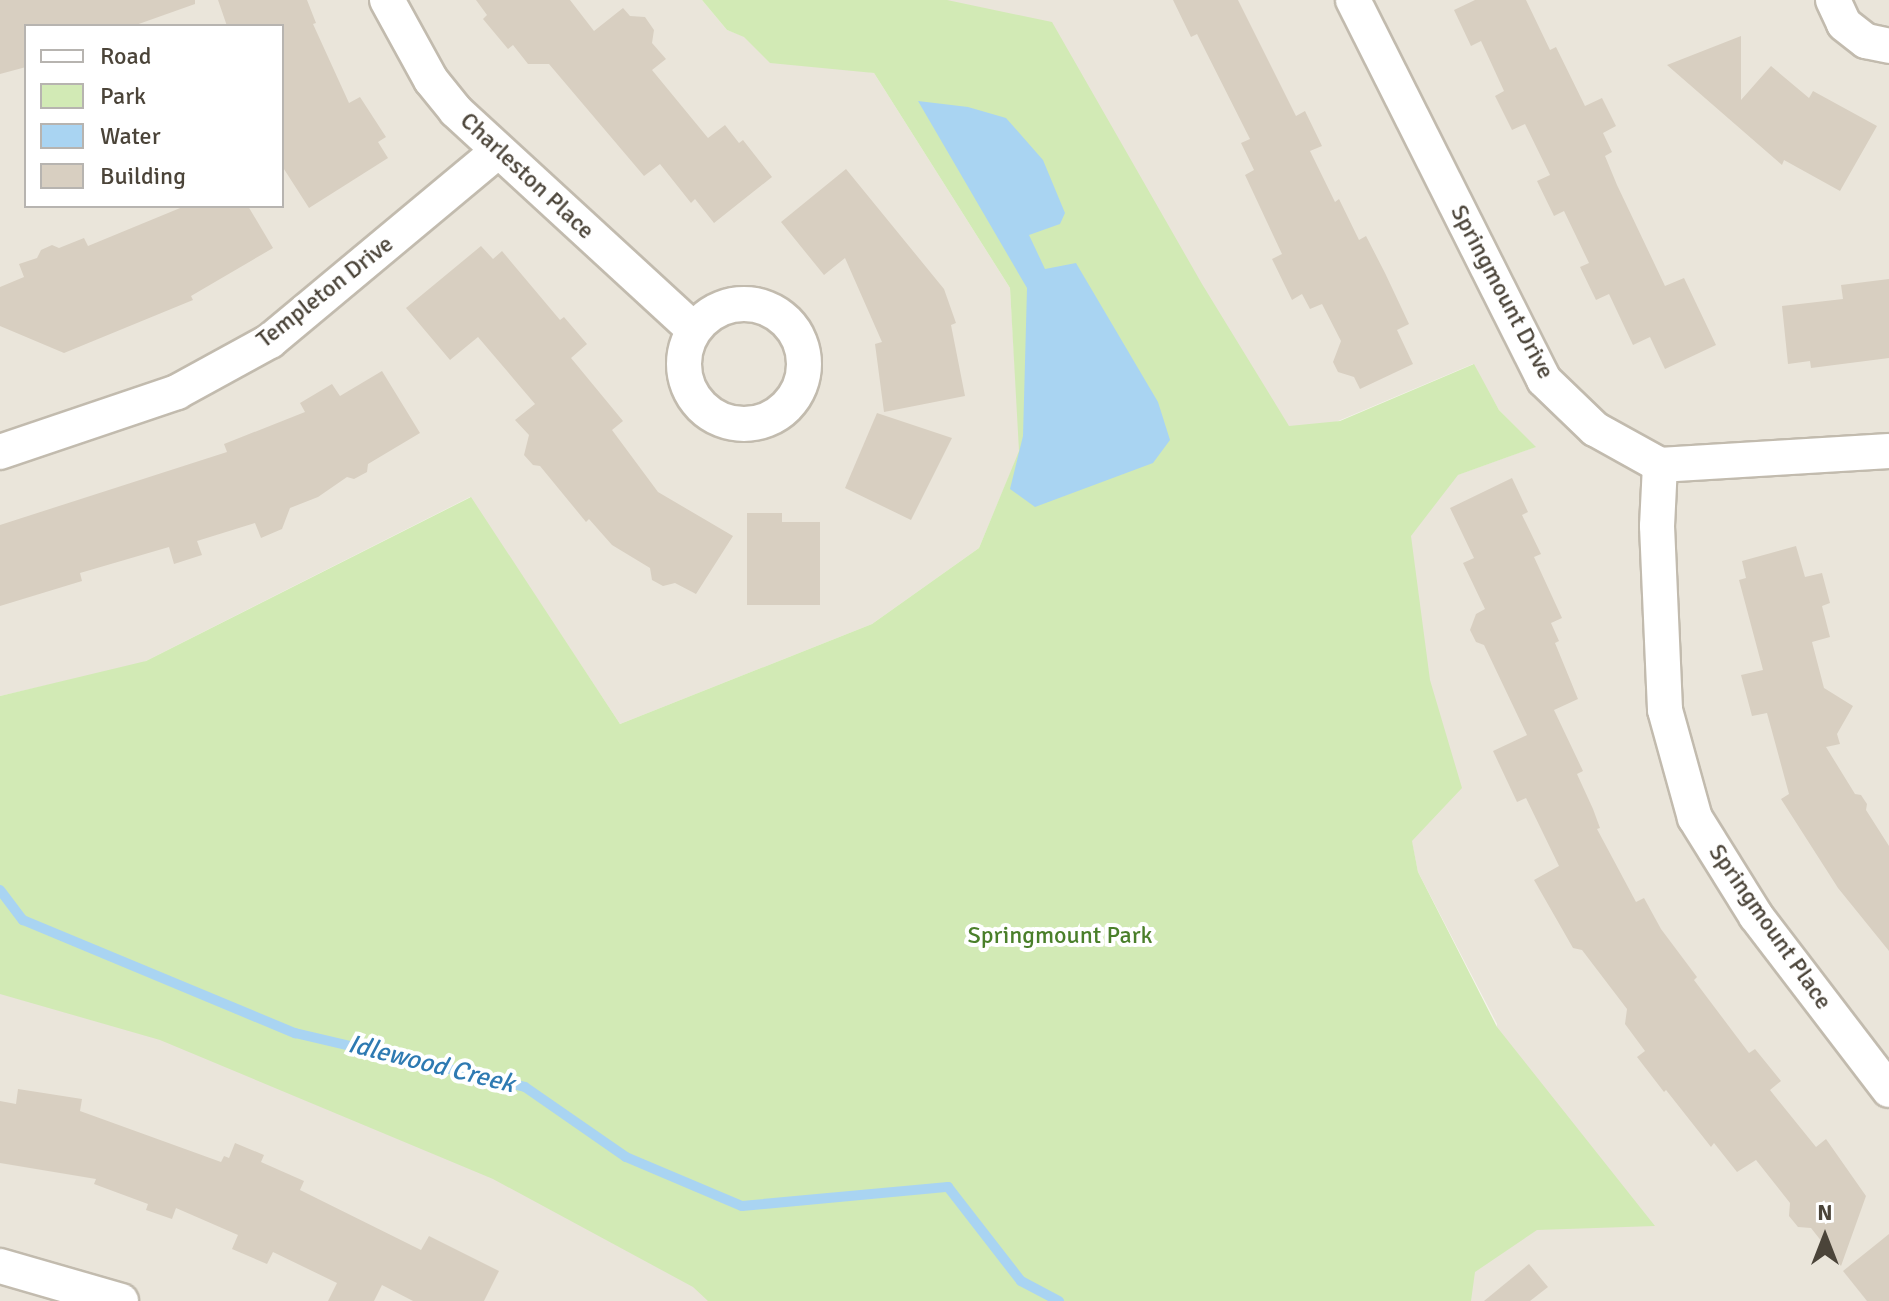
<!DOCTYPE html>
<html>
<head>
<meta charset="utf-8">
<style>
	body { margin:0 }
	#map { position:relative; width:1889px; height:1301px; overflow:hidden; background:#f6f3ec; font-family:Signika,sans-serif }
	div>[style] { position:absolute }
	.residential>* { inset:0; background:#eae5da }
	.green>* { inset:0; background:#d2eab5 }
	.water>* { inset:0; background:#a9d4f2 }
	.stream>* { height:10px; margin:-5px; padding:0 5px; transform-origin:5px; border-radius:5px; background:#a9d4f2 }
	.building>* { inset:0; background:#d8cfc1 }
	.roads { filter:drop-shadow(2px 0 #c2bbae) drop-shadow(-2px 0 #c2bbae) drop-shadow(0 2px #c2bbae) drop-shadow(0 -2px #c2bbae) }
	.minor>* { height:34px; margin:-17px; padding:0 17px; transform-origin:17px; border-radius:17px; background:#fff }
	.minor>.ring { margin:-17px; padding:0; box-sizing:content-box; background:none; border:34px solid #fff; border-radius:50% }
	span { translate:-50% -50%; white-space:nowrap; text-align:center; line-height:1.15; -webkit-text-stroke:8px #fff; paint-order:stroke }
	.street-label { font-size:24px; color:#4b4439 }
	.park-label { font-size:24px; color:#4a7f2a }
	.water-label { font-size:26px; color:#2e7ab2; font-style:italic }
	.legend { position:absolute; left:24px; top:24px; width:260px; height:184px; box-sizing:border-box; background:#fff; border:2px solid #b7b4b0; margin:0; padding:10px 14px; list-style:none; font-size:24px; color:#4b4439 }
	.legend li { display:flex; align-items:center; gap:16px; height:40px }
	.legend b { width:40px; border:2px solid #b7b4b0 }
	.north { position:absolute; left:1785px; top:1197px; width:80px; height:80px; -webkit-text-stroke:6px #fff; paint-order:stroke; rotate:0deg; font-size:22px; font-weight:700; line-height:32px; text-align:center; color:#4b4439 }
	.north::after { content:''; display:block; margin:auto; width:28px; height:36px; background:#4b4439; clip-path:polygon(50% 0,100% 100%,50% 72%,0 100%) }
</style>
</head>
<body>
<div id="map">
	<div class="residential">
		<i style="clip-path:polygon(evenodd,0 0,702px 0,727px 30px,810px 61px,874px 73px,1010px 288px,1020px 450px,979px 548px,872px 624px,620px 724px,470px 497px,140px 664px,0 696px,0 0,26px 26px,282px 26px,282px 206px,26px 206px,26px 26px)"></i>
		<i style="clip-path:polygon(937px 0,1889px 0,1889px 1301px,1466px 1301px,1497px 1024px,1418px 872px,1356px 571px,1438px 482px,1535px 447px,1499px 410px,1473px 364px,1291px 441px)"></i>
		<i style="clip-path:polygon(0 985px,263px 1067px,802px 1301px,0 1301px)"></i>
	</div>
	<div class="green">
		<i style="clip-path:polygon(702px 0,947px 0,1052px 22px,1202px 284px,1289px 426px,1340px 421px,1474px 364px,1499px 410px,1536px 447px,1458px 475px,1411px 536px,1430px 680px,1462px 788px,1412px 841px,1418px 872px,1497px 1027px,1655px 1226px,1537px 1230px,1475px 1272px,1471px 1301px,708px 1301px,693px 1287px,493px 1179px,160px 1040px,0 994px,0 696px,146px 661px,471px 497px,620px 724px,872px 624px,979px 548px,1019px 451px,1010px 288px,874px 73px,770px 63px,744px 37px,727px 30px)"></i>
	</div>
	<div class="water">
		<i style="clip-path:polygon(918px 101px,968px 107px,1006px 118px,1043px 160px,1065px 213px,1060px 224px,1029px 235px,1045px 269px,1076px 263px,1158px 402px,1170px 440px,1153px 463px,1035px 507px,1010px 489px,1023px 436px,1027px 288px)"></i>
	</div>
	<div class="stream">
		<i style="left:0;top:890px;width:38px;rotate:53deg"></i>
		<i style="left:23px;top:920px;width:295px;rotate:22.6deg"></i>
		<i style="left:295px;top:1033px;width:236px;rotate:13.2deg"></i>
		<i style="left:525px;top:1087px;width:123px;rotate:34.7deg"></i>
		<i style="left:626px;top:1157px;width:126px;rotate:22.9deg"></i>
		<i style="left:742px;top:1206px;width:207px;rotate:-5.3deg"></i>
		<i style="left:948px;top:1187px;width:119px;rotate:52.2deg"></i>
		<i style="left:1021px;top:1281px;width:43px;rotate:27.8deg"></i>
	</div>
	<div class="building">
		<i style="clip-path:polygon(0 0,195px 0,195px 4px,133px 26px,26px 26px,26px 67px,0 74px)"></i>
		<i style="clip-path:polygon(218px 0,307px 0,316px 23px,313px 24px,349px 103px,360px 97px,386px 137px,378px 142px,388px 158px,309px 208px,282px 166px,282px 26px,227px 26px)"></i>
		<i style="clip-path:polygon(476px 0,570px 0,594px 31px,623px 8px,630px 16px,645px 17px,654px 30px,652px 43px,666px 59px,652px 70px,708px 138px,725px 125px,739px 143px,743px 140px,772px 177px,714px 223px,695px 199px,691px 203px,660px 164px,644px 176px,549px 64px,528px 64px,513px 45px,508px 49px,483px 19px,487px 15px)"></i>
		<i style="clip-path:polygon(1173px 0,1238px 0,1296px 116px,1305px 111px,1322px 146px,1310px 151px,1335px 202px,1339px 199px,1359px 240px,1366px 236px,1385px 273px,1409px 324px,1397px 330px,1413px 364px,1360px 389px,1354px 377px,1338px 372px,1333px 362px,1341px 341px,1322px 304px,1310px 309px,1302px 294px,1292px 300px,1272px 259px,1282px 254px,1245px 175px,1254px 170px,1241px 143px,1250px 139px,1197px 34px,1191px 37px)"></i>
		<i style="clip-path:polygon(1475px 0,1526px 0,1550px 50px,1556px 47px,1585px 106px,1602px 98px,1616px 126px,1603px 133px,1612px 152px,1605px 156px,1617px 185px,1665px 286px,1684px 278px,1716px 345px,1665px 369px,1650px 337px,1633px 345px,1609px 294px,1596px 300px,1580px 267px,1589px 263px,1564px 211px,1554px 216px,1537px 181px,1550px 175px,1525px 124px,1512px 130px,1495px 96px,1504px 91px,1481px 41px,1471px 46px,1454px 10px)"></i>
		<i style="clip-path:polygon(1741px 36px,1741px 100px,1771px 66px,1809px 98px,1813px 91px,1877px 126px,1840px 191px,1784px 160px,1782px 165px,1667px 65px)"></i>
		<i style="clip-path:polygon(846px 169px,944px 289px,956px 323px,951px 325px,965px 396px,884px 412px,875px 344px,882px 342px,845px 258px,824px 275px,781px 222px)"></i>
		<i style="clip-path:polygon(185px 206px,248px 206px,273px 248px,191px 296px,193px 300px,64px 353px,0 326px,0 287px,24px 277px,19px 264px,37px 258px,41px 250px,52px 245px,59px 248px,84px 238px,88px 246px)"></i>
		<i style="clip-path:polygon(481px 246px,493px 259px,502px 251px,560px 320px,564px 317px,587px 344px,571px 358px,623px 421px,612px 430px,658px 492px,733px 536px,696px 594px,675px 583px,663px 586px,652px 580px,650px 568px,612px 545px,589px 519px,586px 522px,540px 466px,533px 465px,524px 455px,529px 435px,515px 420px,535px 404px,478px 337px,450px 360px,406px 308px)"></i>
		<i style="clip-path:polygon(1889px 279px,1889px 358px,1811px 368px,1810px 361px,1788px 364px,1782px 306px,1843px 299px,1841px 285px)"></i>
		<i style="clip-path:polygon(382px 371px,420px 433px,368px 464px,367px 472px,354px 479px,347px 477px,318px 497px,290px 508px,282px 529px,261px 538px,255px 523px,197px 541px,202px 555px,174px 564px,169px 547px,80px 573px,82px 581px,0 606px,0 525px,227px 452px,224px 444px,305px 412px,300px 403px,332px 384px,340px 396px)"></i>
		<i style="clip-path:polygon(877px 413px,952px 438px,911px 520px,845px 488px)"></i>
		<i style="clip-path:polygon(1512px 478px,1528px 512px,1522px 515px,1541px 554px,1534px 557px,1562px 618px,1551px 623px,1559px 641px,1555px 643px,1578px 699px,1554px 710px,1583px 771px,1577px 774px,1593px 809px,1600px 828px,1597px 829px,1636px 902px,1644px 898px,1661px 929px,1697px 977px,1694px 980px,1749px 1053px,1755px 1049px,1781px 1081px,1770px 1090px,1816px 1147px,1826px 1139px,1866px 1196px,1841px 1266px,1811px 1228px,1798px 1227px,1789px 1216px,1790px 1203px,1756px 1160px,1737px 1172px,1714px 1143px,1711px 1147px,1666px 1090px,1664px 1092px,1637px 1057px,1645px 1051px,1625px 1024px,1627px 1009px,1582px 950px,1573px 948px,1534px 880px,1559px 866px,1526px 798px,1517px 802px,1493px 751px,1527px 735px,1484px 645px,1476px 642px,1470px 630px,1476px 614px,1485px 609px,1463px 563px,1474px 558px,1450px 508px)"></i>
		<i style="clip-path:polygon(747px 513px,782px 513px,782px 522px,820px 522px,820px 605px,747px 605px)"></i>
		<i style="clip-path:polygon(1796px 546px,1805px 577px,1822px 573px,1830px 603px,1822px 606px,1830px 637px,1812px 642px,1824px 688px,1853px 706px,1837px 734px,1840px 744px,1826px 747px,1855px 794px,1861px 795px,1867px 804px,1866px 810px,1889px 846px,1889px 951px,1838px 888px,1781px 799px,1789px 794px,1767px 713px,1752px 716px,1741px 675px,1763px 670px,1739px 580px,1746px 578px,1742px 561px)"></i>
		<i style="clip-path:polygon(18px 1089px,82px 1099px,80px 1111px,221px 1162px,224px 1156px,229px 1158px,235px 1143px,264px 1155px,261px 1162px,304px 1181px,300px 1190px,421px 1250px,429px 1236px,499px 1271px,484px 1301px,413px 1301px,382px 1285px,374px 1301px,328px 1301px,337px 1283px,273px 1252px,267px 1264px,232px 1249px,238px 1235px,176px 1208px,172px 1219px,146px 1210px,148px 1204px,94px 1184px,96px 1179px,0 1163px,0 1101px,16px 1104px)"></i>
		<i style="clip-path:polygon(1889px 1234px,1889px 1301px,1867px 1301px,1843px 1271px)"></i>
		<i style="clip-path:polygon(1529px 1264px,1548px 1287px,1530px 1301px,1484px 1301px)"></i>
	</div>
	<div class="roads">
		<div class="minor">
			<i style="left:387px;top:0;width:91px;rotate:61.2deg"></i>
			<i style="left:431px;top:80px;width:40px;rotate:51deg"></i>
			<i style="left:456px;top:111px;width:323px;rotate:42.6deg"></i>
			<i style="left:1353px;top:0;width:425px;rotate:63.3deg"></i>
			<i style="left:1544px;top:380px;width:71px;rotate:43.9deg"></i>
			<i style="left:1595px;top:429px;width:74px;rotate:29deg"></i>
			<i style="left:1660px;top:465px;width:229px;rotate:-3.5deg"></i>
			<i style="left:1833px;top:0;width:26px;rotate:65deg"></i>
			<i style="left:1844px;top:24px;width:28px;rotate:38deg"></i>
			<i style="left:1866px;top:41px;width:24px;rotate:12deg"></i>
			<i class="ring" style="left:684px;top:304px;width:86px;height:86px"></i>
			<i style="left:0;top:452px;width:187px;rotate:-18.7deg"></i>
			<i style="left:177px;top:392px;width:106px;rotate:-28.7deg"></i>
			<i style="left:270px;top:341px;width:295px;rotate:-39.8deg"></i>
			<i style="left:1660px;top:465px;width:61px;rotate:92.8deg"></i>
			<i style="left:1657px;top:526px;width:184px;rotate:87.5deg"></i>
			<i style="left:1665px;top:710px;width:112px;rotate:74.5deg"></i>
			<i style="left:1695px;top:818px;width:115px;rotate:58.1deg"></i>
			<i style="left:1756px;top:916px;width:219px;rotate:52.6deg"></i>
			<i style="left:0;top:1266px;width:126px;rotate:16.1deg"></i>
		</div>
	</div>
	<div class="street-label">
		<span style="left:527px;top:176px;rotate:43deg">Charleston Place</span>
		<span style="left:325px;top:292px;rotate:-38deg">Templeton Drive</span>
		<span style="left:1502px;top:292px;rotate:62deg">Springmount Drive</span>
		<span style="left:1770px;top:927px;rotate:55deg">Springmount Place</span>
	</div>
	<div class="park-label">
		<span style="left:1060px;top:936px">Springmount Park</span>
	</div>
	<div class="water-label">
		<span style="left:431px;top:1065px;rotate:14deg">Idlewood Creek</span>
	</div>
	<ul class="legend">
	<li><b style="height:10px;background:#fff"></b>Road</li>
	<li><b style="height:22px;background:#d2eab5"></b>Park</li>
	<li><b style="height:22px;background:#a9d4f2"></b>Water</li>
	<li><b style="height:22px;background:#d8cfc1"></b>Building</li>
	</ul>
	<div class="north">N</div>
</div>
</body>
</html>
